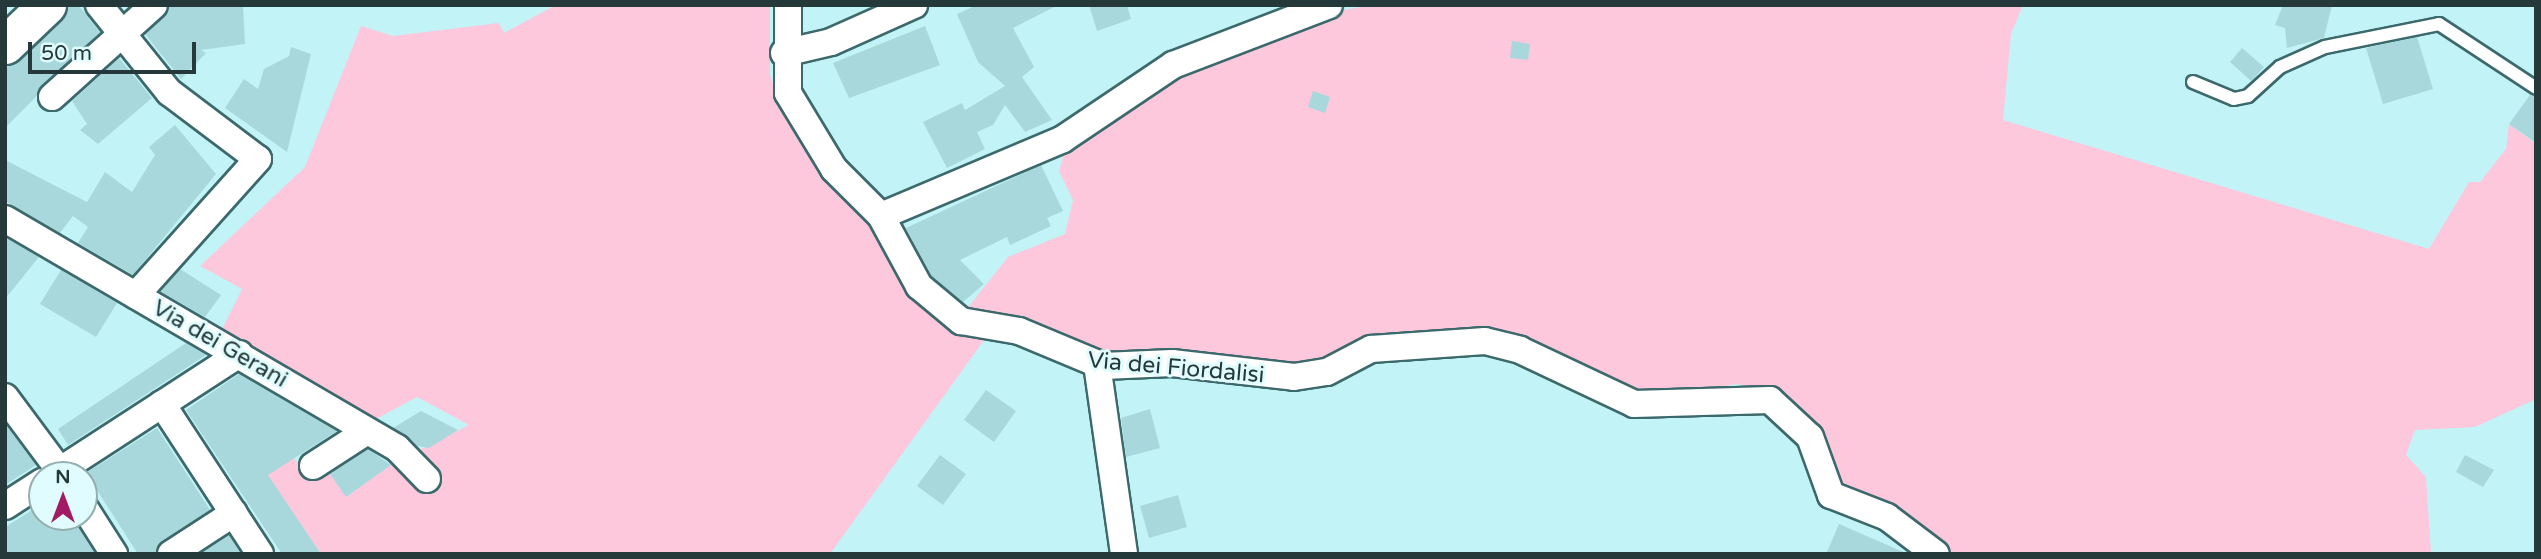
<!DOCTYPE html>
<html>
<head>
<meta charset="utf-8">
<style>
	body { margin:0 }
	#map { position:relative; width:2541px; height:559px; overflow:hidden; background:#c2f3f6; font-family:"Varela Round",sans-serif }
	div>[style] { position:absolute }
	.green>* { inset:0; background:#fdc8dc }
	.building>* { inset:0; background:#a8d8db }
	.roads { filter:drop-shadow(2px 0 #3c696c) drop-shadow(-2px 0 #3c696c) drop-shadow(0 2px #3c696c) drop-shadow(0 -2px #3c696c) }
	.lane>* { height:12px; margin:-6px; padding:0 6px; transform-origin:6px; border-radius:6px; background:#fff }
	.street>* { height:26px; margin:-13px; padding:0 13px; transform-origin:13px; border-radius:13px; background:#fff }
	.secondary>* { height:37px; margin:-18.5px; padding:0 18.5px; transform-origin:18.5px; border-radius:18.5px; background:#fff }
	span { translate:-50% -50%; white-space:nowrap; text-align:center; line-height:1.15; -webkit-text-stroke:6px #e0fcfe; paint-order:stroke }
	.street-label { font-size:23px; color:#25393a }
	.frame { position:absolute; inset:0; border:7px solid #25393a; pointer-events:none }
	.north { position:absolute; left:28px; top:461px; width:70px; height:70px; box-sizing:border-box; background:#e0fcfe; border:2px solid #95aeb0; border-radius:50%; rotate:0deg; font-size:19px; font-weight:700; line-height:28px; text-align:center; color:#25393a }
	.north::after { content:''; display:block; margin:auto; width:24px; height:32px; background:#a21a64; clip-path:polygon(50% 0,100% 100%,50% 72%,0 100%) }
	.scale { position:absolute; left:28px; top:42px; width:168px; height:32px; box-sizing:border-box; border:4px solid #25393a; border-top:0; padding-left:9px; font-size:21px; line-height:24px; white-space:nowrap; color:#25393a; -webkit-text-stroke:5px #e0fcfe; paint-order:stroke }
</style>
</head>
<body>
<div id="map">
	<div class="green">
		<i style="clip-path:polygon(556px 5px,770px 5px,770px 75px,777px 96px,882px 239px,908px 286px,939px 320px,987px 336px,830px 554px,321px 554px,248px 447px,294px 458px,310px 482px,328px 470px,346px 497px,392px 464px,469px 425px,417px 397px,376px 419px,222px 329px,242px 289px,200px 266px,305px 167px,361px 26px,393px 36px,499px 23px,504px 33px)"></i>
		<i style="clip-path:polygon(1375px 5px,2023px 5px,2011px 34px,2003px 120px,2429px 249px,2469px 182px,2480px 182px,2506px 149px,2509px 124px,2536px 144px,2536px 399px,2475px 427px,2415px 430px,2406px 455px,2426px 477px,2431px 554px,1951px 554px,1895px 509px,1839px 488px,1769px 389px,1737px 384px,1647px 399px,1522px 343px,1322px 365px,1096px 354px,962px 315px,1008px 257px,1065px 234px,1073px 200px,1059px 171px,1065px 149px,1179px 67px,1336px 11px)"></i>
	</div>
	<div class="building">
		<i style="clip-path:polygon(70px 5px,78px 5px,100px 32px,5px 128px,5px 69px)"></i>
		<i style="clip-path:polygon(169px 5px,243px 5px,245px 44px,201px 50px,206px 53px,181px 79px,145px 34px)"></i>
		<i style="clip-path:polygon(977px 5px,1058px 5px,1013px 28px,1034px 67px,1022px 77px,1052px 120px,1025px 132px,1005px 105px,993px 125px,977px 132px,985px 149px,947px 168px,923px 122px,962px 103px,965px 110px,1005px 86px,978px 62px,957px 14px)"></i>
		<i style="clip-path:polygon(1089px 5px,1127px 5px,1131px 19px,1097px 31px)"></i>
		<i style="clip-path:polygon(2283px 5px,2332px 5px,2324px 38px,2287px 48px,2285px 28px,2275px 25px)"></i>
		<i style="clip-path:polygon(925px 26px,940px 65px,849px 98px,833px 63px)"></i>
		<i style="clip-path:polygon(2417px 37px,2433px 89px,2383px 104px,2366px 48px)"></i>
		<i style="clip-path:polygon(1512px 41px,1530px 44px,1528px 60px,1510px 58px)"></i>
		<i style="clip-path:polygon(291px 47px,311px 54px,287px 152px,225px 108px,244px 79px,258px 89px,264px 69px,289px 56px)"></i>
		<i style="clip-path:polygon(2242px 48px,2264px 67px,2251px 81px,2230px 62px)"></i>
		<i style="clip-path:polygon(119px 58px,152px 98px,98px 144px,80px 130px,87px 124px,72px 101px)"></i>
		<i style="clip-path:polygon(1313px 91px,1330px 97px,1325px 113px,1308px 107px)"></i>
		<i style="clip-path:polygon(2530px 95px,2536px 97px,2536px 143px,2509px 124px)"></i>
		<i style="clip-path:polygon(175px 125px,216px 174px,133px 275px,78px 243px,88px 227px,73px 216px,60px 233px,5px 201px,5px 160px,87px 202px,105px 172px,132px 192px,155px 155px,149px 147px)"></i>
		<i style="clip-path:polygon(1041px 165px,1063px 211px,1047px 218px,1051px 226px,1010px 245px,1007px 237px,960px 260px,984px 284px,963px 302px,931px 276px,906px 228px)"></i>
		<i style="clip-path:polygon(8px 239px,39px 257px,5px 299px,5px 242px)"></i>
		<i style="clip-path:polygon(180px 269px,221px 295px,205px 317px,160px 291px)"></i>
		<i style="clip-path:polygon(61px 270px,117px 303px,96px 337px,40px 304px)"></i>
		<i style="clip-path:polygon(186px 343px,206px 355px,68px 445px,58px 429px)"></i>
		<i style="clip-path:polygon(239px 374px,337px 431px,268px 475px,321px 554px,282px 554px,186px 410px)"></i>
		<i style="clip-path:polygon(986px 390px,1016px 411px,994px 442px,964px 420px)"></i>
		<i style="clip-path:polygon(1150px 409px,1160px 448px,1126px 457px,1121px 418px)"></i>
		<i style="clip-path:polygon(421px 411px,458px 430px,429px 448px,417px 446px,393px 428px)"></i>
		<i style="clip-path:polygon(5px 424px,36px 465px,5px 485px)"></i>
		<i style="clip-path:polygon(157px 428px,210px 510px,162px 541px,155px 554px,138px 554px,86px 473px)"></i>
		<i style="clip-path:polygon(368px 449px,391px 465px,346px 497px,330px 474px)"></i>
		<i style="clip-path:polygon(940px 455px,966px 474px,943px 505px,917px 486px)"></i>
		<i style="clip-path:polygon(2465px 455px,2494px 470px,2483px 487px,2456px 472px)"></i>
		<i style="clip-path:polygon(1178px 495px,1187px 527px,1149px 538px,1140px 506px)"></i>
		<i style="clip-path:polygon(42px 504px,42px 517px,72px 517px,95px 554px,5px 554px,5px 527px)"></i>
		<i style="clip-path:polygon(1839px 524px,1908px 554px,1826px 554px)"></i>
		<i style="clip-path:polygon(229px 535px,241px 554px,200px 554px)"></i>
	</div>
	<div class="roads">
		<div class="lane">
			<i style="left:2193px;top:82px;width:44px;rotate:22.5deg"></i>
			<i style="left:2234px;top:99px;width:14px;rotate:-12deg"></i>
			<i style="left:2248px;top:96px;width:43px;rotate:-42.2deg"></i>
			<i style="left:2280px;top:67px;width:49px;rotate:-24deg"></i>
			<i style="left:2325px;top:47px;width:116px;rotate:-11.4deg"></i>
			<i style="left:2439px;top:24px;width:116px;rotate:33.4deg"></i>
		</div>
		<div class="street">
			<i style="left:99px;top:5px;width:112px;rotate:51.2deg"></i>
			<i style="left:169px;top:92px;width:111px;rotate:37deg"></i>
			<i style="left:258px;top:159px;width:183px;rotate:131.9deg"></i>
			<i style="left:788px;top:5px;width:88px;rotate:90deg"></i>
			<i style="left:788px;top:93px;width:89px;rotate:58.8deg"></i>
			<i style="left:834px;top:169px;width:66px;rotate:45deg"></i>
			<i style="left:881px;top:216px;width:80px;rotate:61.5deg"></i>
			<i style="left:919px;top:286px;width:55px;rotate:39.8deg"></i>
			<i style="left:961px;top:321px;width:59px;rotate:9.8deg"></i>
			<i style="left:1019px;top:331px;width:91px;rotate:22.6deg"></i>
			<i style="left:1103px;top:366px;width:69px;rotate:-2.5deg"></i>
			<i style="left:1172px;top:363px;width:123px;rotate:6.5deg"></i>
			<i style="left:1294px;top:377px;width:33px;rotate:-9deg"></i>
			<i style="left:1327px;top:372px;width:50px;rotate:-27.6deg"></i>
			<i style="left:1371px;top:349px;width:114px;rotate:-4deg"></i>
			<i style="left:1485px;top:341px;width:36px;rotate:14deg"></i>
			<i style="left:1520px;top:350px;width:126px;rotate:25.3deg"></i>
			<i style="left:1634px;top:404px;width:136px;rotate:-1.7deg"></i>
			<i style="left:1770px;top:400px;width:54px;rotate:42.8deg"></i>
			<i style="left:1810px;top:437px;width:62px;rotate:70.1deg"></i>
			<i style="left:1831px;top:495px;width:60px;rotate:21.4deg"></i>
			<i style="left:1887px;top:517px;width:61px;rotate:37.1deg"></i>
			<i style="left:784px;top:53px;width:48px;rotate:-13.2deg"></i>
			<i style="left:831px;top:42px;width:91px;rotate:-24deg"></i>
			<i style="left:52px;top:97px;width:137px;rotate:-42deg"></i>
			<i style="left:881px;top:216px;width:198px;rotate:-22.9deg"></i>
			<i style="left:1063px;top:139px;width:133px;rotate:-33.9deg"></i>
			<i style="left:1173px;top:65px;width:167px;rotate:-21deg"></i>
			<i style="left:5px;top:219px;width:454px;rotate:30.3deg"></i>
			<i style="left:397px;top:448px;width:43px;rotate:45.9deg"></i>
			<i style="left:1097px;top:364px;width:192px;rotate:81.9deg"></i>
			<i style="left:5px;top:397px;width:97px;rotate:53.4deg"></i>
			<i style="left:162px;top:404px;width:179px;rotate:56.8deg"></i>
			<i style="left:313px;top:466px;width:64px;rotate:-32.9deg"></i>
			<i style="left:53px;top:475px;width:222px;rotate:-33deg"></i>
			<i style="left:5px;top:506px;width:44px;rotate:-33deg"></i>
			<i style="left:84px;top:507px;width:56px;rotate:57.4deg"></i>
			<i style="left:171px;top:554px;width:75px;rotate:-33.1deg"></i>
		</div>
		<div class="secondary">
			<i style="left:5px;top:45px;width:58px;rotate:-43.6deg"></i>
		</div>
	</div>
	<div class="street-label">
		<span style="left:220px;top:344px;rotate:30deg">Via dei Gerani</span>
		<span style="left:1176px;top:368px;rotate:5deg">Via dei Fiordalisi</span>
	</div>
	<div class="frame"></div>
	<div class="north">N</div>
	<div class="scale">50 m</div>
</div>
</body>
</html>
